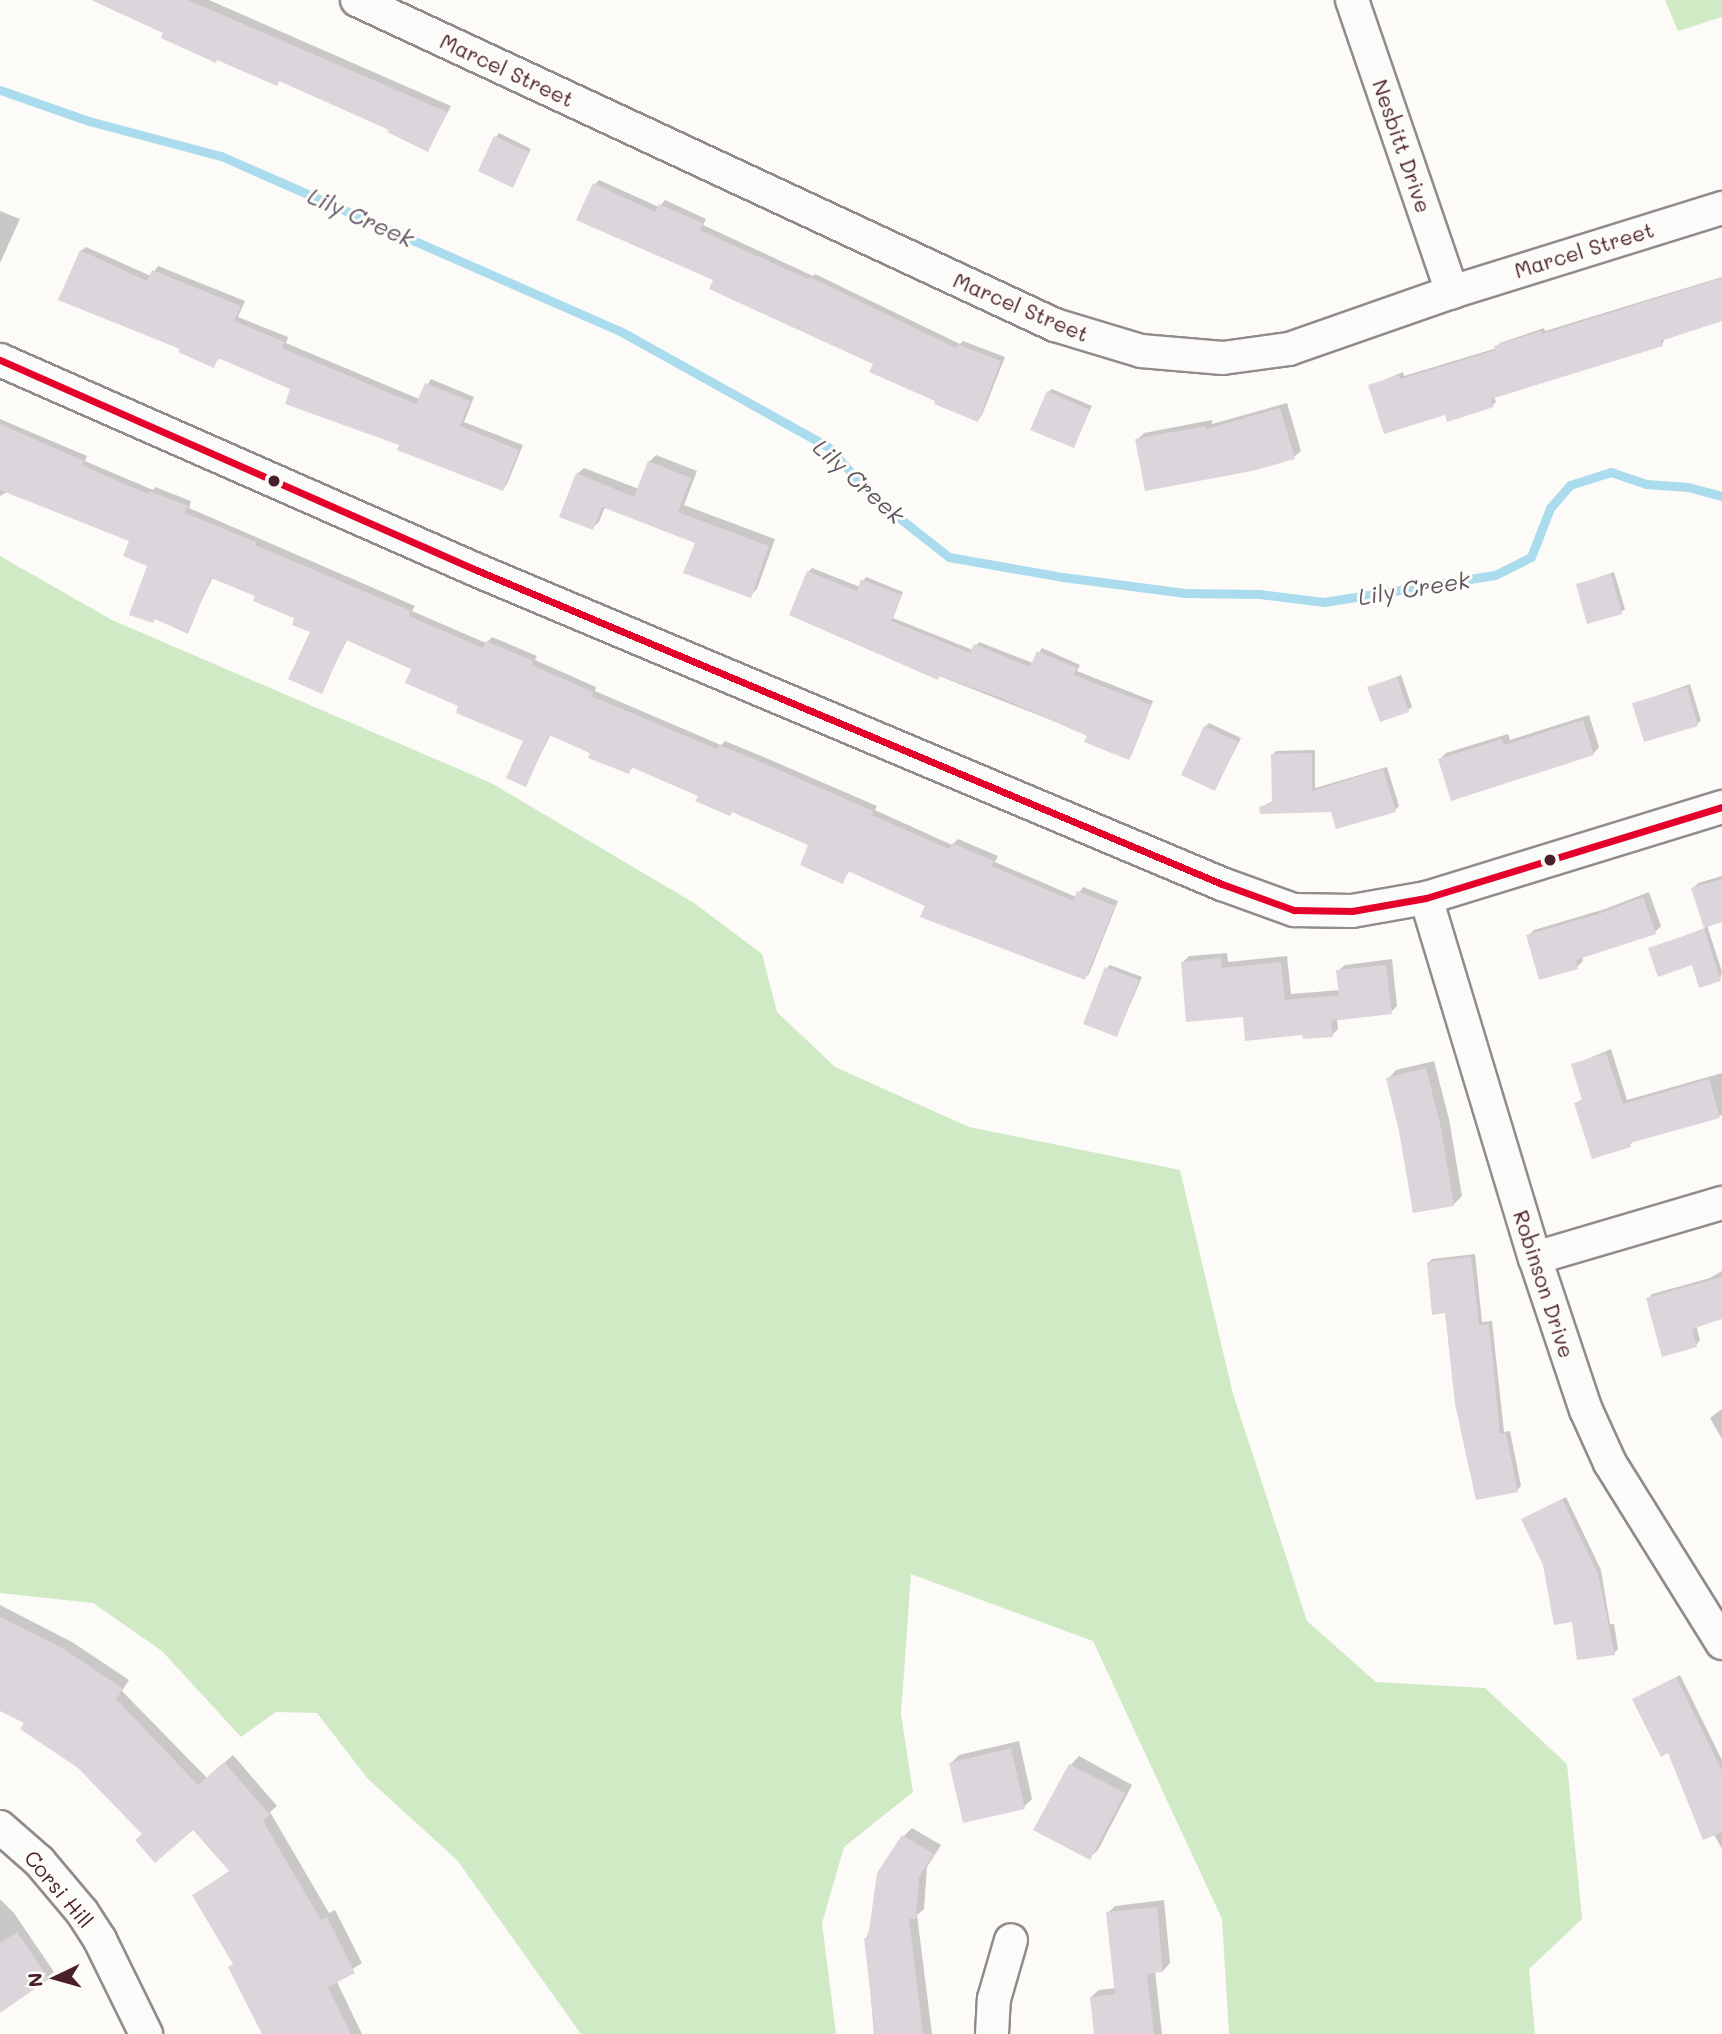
<!DOCTYPE html>
<html>
<head>
<meta charset="utf-8">
<style>
	body { margin:0 }
	#map { position:relative; width:1722px; height:2034px; overflow:hidden; background:#fcfbf8; font-family:Mali,sans-serif }
	div>[style] { position:absolute }
	.green>* { inset:0; background:#cfeac5 }
	.shadow>* { inset:0; background:#0003 }
	.stream>* { height:9px; margin:-4.5px; padding:0 4.5px; transform-origin:4.5px; border-radius:4.5px; background:#abdcee }
	.building>* { inset:0; background:#dcd5db }
	.roads { filter:drop-shadow(2px 0 #928a8b) drop-shadow(-2px 0 #928a8b) drop-shadow(0 2px #928a8b) drop-shadow(0 -2px #928a8b) }
	.minor>* { height:32px; margin:-16px; padding:0 16px; transform-origin:16px; border-radius:16px; background:#fbfbf9 }
	.bus-1>* { height:7px; margin:-3.5px; padding:0 3.5px; transform-origin:3.5px; border-radius:3.5px; background:#e4002b }
	.dots>* { width:19px; height:19px; translate:-50% -50%; box-sizing:border-box; border:4px solid #fdfcf7; border-radius:50% }
	span { translate:-50% -50%; white-space:nowrap; text-align:center; line-height:1.15; -webkit-text-stroke:6px #fdfcf7; paint-order:stroke }
	.street-label { font-size:21px; color:#4a1f2b }
	.water-label { font-size:23px; color:#5d5464; font-style:italic }
	.north { position:absolute; left:21px; top:1943px; width:70px; height:70px; -webkit-text-stroke:5px #fdfcf7; paint-order:stroke; rotate:265deg; font-size:19px; font-weight:700; line-height:28px; text-align:center; color:#4a1f2b }
	.north::after { content:''; display:block; margin:auto; width:24px; height:32px; background:#4a1f2b; clip-path:polygon(50% 0,100% 100%,50% 72%,0 100%) }
</style>
</head>
<body>
<div id="map">
	<div class="green">
		<i style="clip-path:polygon(1665px 0,1722px 0,1722px 17px,1678px 31px)"></i>
		<i style="clip-path:polygon(0 556px,112px 620px,491px 783px,694px 903px,762px 954px,777px 1012px,835px 1067px,969px 1127px,1180px 1170px,1233px 1394px,1307px 1621px,1376px 1682px,1485px 1688px,1567px 1764px,1582px 1919px,1529px 1969px,1535px 2034px,1229px 2034px,1222px 1919px,1093px 1641px,911px 1574px,901px 1714px,913px 1792px,844px 1847px,822px 1923px,836px 2034px,581px 2034px,457px 1860px,368px 1779px,317px 1713px,276px 1712px,241px 1737px,162px 1651px,93px 1603px,0 1593px)"></i>
	</div>
	<div class="shadow">
		<i style="clip-path:polygon(95px 0,209px 0,451px 106px,428px 150px,391px 129px,281px 79px,277px 84px)"></i>
		<i style="clip-path:polygon(499px 133px,531px 149px,513px 185px,496px 137px)"></i>
		<i style="clip-path:polygon(599px 180px,659px 207px,665px 200px,706px 219px,703px 225px,813px 276px,815px 274px,960px 344px,963px 341px,1005px 357px,982px 415px,978px 420px,937px 401px,875px 363px,715px 279px,595px 184px)"></i>
		<i style="clip-path:polygon(0 211px,20px 219px,0 263px)"></i>
		<i style="clip-path:polygon(86px 247px,151px 276px,158px 266px,245px 301px,238px 317px,288px 337px,286px 343px,419px 399px,431px 379px,474px 397px,464px 422px,523px 445px,507px 484px,503px 489px,402px 444px,293px 388px,220px 357px,213px 366px,182px 348px,81px 251px)"></i>
		<i style="clip-path:polygon(1722px 277px,1722px 320px,1665px 338px,1662px 345px,1494px 396px,1496px 402px,1493px 405px,1446px 413px,1370px 386px,1403px 372px,1404px 376px,1497px 348px,1500px 343px,1544px 328px,1545px 331px)"></i>
		<i style="clip-path:polygon(1052px 389px,1092px 406px,1073px 446px,1048px 392px)"></i>
		<i style="clip-path:polygon(1287px 403px,1301px 451px,1294px 457px,1137px 440px,1144px 433px,1212px 420px,1212px 424px)"></i>
		<i style="clip-path:polygon(0 419px,87px 456px,85px 461px,153px 490px,155px 487px,191px 501px,189px 508px,415px 606px,412px 611px,486px 643px,492px 637px,537px 656px,535px 660px,596px 687px,595px 691px,721px 745px,725px 741px,759px 755px,877px 806px,875px 810px,952px 845px,958px 839px,998px 856px,995px 862px,1076px 897px,1083px 887px,1118px 901px,1089px 974px,1084px 978px,850px 870px,842px 882px,811px 844px,733px 811px,730px 814px,700px 795px,634px 766px,628px 772px,551px 734px,525px 785px,525px 740px,460px 706px,413px 668px,348px 638px,321px 692px,312px 632px,297px 617px,257px 595px,213px 577px,187px 631px,156px 618px,153px 621px,149px 565px,131px 540px,7px 492px,0 496px)"></i>
		<i style="clip-path:polygon(656px 455px,697px 471px,684px 505px,775px 539px,757px 589px,750px 596px,697px 542px,605px 507px,599px 522px,592px 528px,577px 474px,584px 468px,639px 489px,649px 462px)"></i>
		<i style="clip-path:polygon(812px 568px,860px 587px,866px 577px,903px 592px,893px 618px,973px 650px,979px 642px,1033px 663px,1042px 648px,1080px 665px,1077px 671px,1153px 701px,1132px 754px,1129px 758px,1089px 735px,840px 637px,841px 633px,808px 572px)"></i>
		<i style="clip-path:polygon(1614px 572px,1625px 609px,1621px 612px,1577px 585px)"></i>
		<i style="clip-path:polygon(1401px 675px,1412px 707px,1408px 710px,1369px 688px)"></i>
		<i style="clip-path:polygon(1690px 684px,1701px 721px,1697px 724px,1634px 704px)"></i>
		<i style="clip-path:polygon(1589px 715px,1599px 747px,1593px 754px,1440px 759px,1446px 753px,1508px 734px,1510px 740px)"></i>
		<i style="clip-path:polygon(1209px 723px,1241px 738px,1215px 789px,1205px 727px)"></i>
		<i style="clip-path:polygon(1315px 750px,1315px 788px,1387px 767px,1399px 806px,1395px 810px,1261px 807px,1273px 801px,1272px 755px,1276px 751px)"></i>
		<i style="clip-path:polygon(1722px 876px,1722px 920px,1707px 925px,1722px 972px,1720px 980px,1693px 963px,1650px 949px,1705px 928px,1693px 888px,1698px 883px)"></i>
		<i style="clip-path:polygon(1649px 892px,1661px 926px,1655px 932px,1582px 956px,1583px 961px,1577px 967px,1528px 936px,1534px 930px,1605px 909px)"></i>
		<i style="clip-path:polygon(1227px 953px,1228px 962px,1287px 956px,1291px 994px,1340px 990px,1338px 971px,1345px 965px,1392px 959px,1397px 1006px,1391px 1012px,1337px 1019px,1338px 1029px,1332px 1035px,1304px 1033px,1244px 1015px,1182px 963px,1189px 956px)"></i>
		<i style="clip-path:polygon(1110px 965px,1142px 977px,1117px 1035px,1107px 968px)"></i>
		<i style="clip-path:polygon(1611px 1049px,1627px 1100px,1722px 1073px,1722px 1115px,1634px 1139px,1630px 1145px,1576px 1103px,1584px 1098px,1573px 1065px)"></i>
		<i style="clip-path:polygon(1434px 1061px,1449px 1119px,1462px 1196px,1453px 1205px,1401px 1131px,1388px 1079px,1396px 1070px)"></i>
		<i style="clip-path:polygon(1475px 1254px,1482px 1322px,1492px 1321px,1504px 1432px,1510px 1431px,1521px 1486px,1517px 1490px,1429px 1262px,1432px 1259px)"></i>
		<i style="clip-path:polygon(1722px 1271px,1722px 1317px,1696px 1325px,1700px 1340px,1696px 1345px,1648px 1299px,1652px 1294px,1710px 1278px)"></i>
		<i style="clip-path:polygon(1722px 1409px,1722px 1439px,1710px 1418px)"></i>
		<i style="clip-path:polygon(1566px 1497px,1601px 1570px,1610px 1624px,1614px 1624px,1618px 1649px,1614px 1653px,1545px 1564px,1524px 1519px)"></i>
		<i style="clip-path:polygon(0 1605px,72px 1642px,129px 1680px,122px 1691px,207px 1778px,233px 1755px,277px 1806px,270px 1812px,329px 1913px,335px 1910px,362px 1963px,336px 1980px,362px 2034px,264px 2034px,234px 1963px,194px 1895px,231px 1870px,193px 1827px,144px 1833px,79px 1766px,27px 1722px,0 1709px)"></i>
		<i style="clip-path:polygon(1680px 1675px,1722px 1760px,1722px 1849px,1669px 1751px,1634px 1700px)"></i>
		<i style="clip-path:polygon(1019px 1741px,1032px 1799px,1024px 1807px,951px 1763px,959px 1755px)"></i>
		<i style="clip-path:polygon(1079px 1756px,1132px 1785px,1098px 1850px,1089px 1858px,1036px 1830px,1071px 1765px)"></i>
		<i style="clip-path:polygon(912px 1828px,941px 1845px,927px 1867px,924px 1909px,917px 1915px,932px 2034px,874px 2034px,866px 1939px,904px 1836px)"></i>
		<i style="clip-path:polygon(0 1899px,14px 1913px,54px 1972px,0 2010px)"></i>
		<i style="clip-path:polygon(1164px 1900px,1170px 1963px,1163px 1971px,1155px 1971px,1162px 2034px,1095px 2034px,1091px 1997px,1099px 1990px,1116px 1988px,1108px 1913px,1115px 1906px)"></i>
	</div>
	<div class="stream">
		<i style="left:0;top:90px;width:94px;rotate:19.2deg"></i>
		<i style="left:89px;top:121px;width:137px;rotate:14.9deg"></i>
		<i style="left:221px;top:156px;width:436px;rotate:23.7deg"></i>
		<i style="left:620px;top:331px;width:238px;rotate:29.1deg"></i>
		<i style="left:828px;top:447px;width:70px;rotate:47.9deg"></i>
		<i style="left:875px;top:499px;width:94px;rotate:38.1deg"></i>
		<i style="left:949px;top:557px;width:116px;rotate:10deg"></i>
		<i style="left:1063px;top:577px;width:123px;rotate:7.5deg"></i>
		<i style="left:1185px;top:593px;width:74px;rotate:0.8deg"></i>
		<i style="left:1259px;top:594px;width:65px;rotate:7deg"></i>
		<i style="left:1324px;top:602px;width:173px;rotate:-9deg"></i>
		<i style="left:1495px;top:575px;width:40px;rotate:-26.6deg"></i>
		<i style="left:1531px;top:557px;width:53px;rotate:-68.8deg"></i>
		<i style="left:1550px;top:508px;width:30px;rotate:-49deg"></i>
		<i style="left:1570px;top:485px;width:43px;rotate:-17.6deg"></i>
		<i style="left:1611px;top:472px;width:37px;rotate:19deg"></i>
		<i style="left:1646px;top:484px;width:42px;rotate:4.1deg"></i>
		<i style="left:1688px;top:487px;width:35px;rotate:15deg"></i>
	</div>
	<div class="building">
		<i style="clip-path:polygon(91px 0,188px 0,447px 112px,428px 152px,387px 132px,389px 130px,279px 81px,277px 86px,217px 60px,216px 63px,161px 38px,163px 33px)"></i>
		<i style="clip-path:polygon(494px 136px,529px 152px,513px 188px,478px 171px)"></i>
		<i style="clip-path:polygon(593px 183px,655px 212px,659px 204px,703px 223px,700px 230px,808px 279px,810px 277px,956px 348px,957px 344px,1001px 361px,978px 422px,934px 404px,935px 401px,869px 372px,873px 364px,709px 289px,713px 280px,576px 220px)"></i>
		<i style="clip-path:polygon(80px 250px,147px 281px,152px 270px,241px 306px,234px 321px,285px 342px,282px 348px,416px 404px,425px 383px,470px 401px,460px 426px,519px 450px,503px 491px,397px 450px,399px 445px,285px 404px,290px 389px,218px 358px,214px 368px,178px 352px,180px 349px,58px 300px)"></i>
		<i style="clip-path:polygon(1722px 278px,1722px 321px,1661px 341px,1663px 346px,1491px 399px,1494px 407px,1447px 422px,1445px 415px,1384px 434px,1368px 385px,1399px 375px,1401px 379px,1496px 350px,1494px 346px,1541px 331px,1542px 334px)"></i>
		<i style="clip-path:polygon(1047px 391px,1090px 410px,1074px 448px,1030px 430px)"></i>
		<i style="clip-path:polygon(1280px 408px,1295px 459px,1252px 471px,1145px 491px,1135px 439px,1205px 426px,1206px 429px)"></i>
		<i style="clip-path:polygon(0 424px,84px 461px,82px 465px,148px 494px,149px 491px,188px 506px,185px 513px,256px 542px,255px 545px,411px 611px,409px 616px,483px 648px,486px 641px,533px 661px,532px 665px,593px 692px,591px 696px,717px 749px,719px 745px,754px 759px,873px 811px,872px 815px,949px 849px,952px 843px,994px 861px,992px 866px,1073px 901px,1077px 891px,1115px 906px,1085px 980px,920px 917px,925px 906px,848px 871px,843px 884px,800px 865px,808px 845px,732px 812px,730px 816px,695px 801px,698px 796px,631px 767px,629px 774px,588px 758px,590px 753px,549px 735px,526px 787px,506px 778px,523px 741px,456px 713px,458px 706px,405px 683px,411px 669px,346px 640px,322px 694px,288px 679px,310px 632px,292px 625px,294px 618px,253px 601px,255px 596px,211px 578px,188px 634px,155px 619px,153px 623px,129px 615px,147px 566px,123px 556px,129px 541px,0 490px)"></i>
		<i style="clip-path:polygon(648px 461px,691px 478px,678px 512px,769px 546px,751px 598px,683px 573px,695px 543px,602px 507px,593px 530px,559px 517px,576px 473px,634px 497px)"></i>
		<i style="clip-path:polygon(807px 571px,857px 591px,861px 579px,901px 595px,891px 621px,970px 653px,974px 644px,1030px 667px,1037px 651px,1077px 668px,1074px 675px,1151px 705px,1129px 760px,1084px 742px,1087px 736px,1001px 698px,940px 676px,938px 680px,789px 615px)"></i>
		<i style="clip-path:polygon(1611px 574px,1622px 614px,1587px 624px,1576px 584px)"></i>
		<i style="clip-path:polygon(1397px 677px,1409px 712px,1380px 722px,1367px 687px)"></i>
		<i style="clip-path:polygon(1687px 687px,1698px 726px,1644px 742px,1632px 703px)"></i>
		<i style="clip-path:polygon(1583px 720px,1594px 755px,1451px 801px,1438px 759px,1502px 739px,1504px 745px)"></i>
		<i style="clip-path:polygon(1204px 726px,1238px 742px,1215px 791px,1181px 775px)"></i>
		<i style="clip-path:polygon(1312px 753px,1312px 791px,1383px 769px,1396px 812px,1336px 829px,1331px 812px,1260px 814px,1259px 807px,1272px 803px,1271px 754px)"></i>
		<i style="clip-path:polygon(1722px 879px,1722px 922px,1704px 928px,1691px 888px)"></i>
		<i style="clip-path:polygon(1643px 897px,1656px 934px,1576px 960px,1578px 969px,1539px 980px,1526px 935px,1598px 914px)"></i>
		<i style="clip-path:polygon(1704px 929px,1721px 981px,1699px 988px,1692px 965px,1658px 977px,1648px 948px)"></i>
		<i style="clip-path:polygon(1221px 958px,1222px 968px,1281px 962px,1285px 1000px,1339px 995px,1336px 970px,1386px 965px,1392px 1014px,1331px 1021px,1333px 1037px,1303px 1039px,1302px 1035px,1245px 1041px,1243px 1017px,1186px 1022px,1181px 962px)"></i>
		<i style="clip-path:polygon(1105px 967px,1139px 980px,1117px 1037px,1083px 1024px)"></i>
		<i style="clip-path:polygon(1606px 1053px,1623px 1104px,1709px 1079px,1720px 1118px,1630px 1143px,1631px 1147px,1592px 1159px,1574px 1103px,1582px 1100px,1571px 1064px)"></i>
		<i style="clip-path:polygon(1426px 1068px,1441px 1128px,1454px 1206px,1413px 1213px,1399px 1131px,1386px 1078px)"></i>
		<i style="clip-path:polygon(1471px 1257px,1479px 1325px,1489px 1324px,1500px 1434px,1506px 1433px,1518px 1492px,1476px 1500px,1455px 1404px,1445px 1313px,1432px 1315px,1427px 1262px)"></i>
		<i style="clip-path:polygon(1722px 1277px,1722px 1319px,1692px 1329px,1697px 1347px,1662px 1357px,1646px 1298px)"></i>
		<i style="clip-path:polygon(1562px 1499px,1598px 1574px,1615px 1655px,1577px 1660px,1572px 1622px,1554px 1625px,1543px 1565px,1521px 1519px)"></i>
		<i style="clip-path:polygon(0 1617px,64px 1649px,123px 1689px,116px 1699px,198px 1785px,224px 1762px,270px 1815px,263px 1821px,321px 1920px,327px 1917px,355px 1973px,328px 1987px,351px 2034px,262px 2034px,228px 1967px,233px 1964px,192px 1895px,230px 1872px,193px 1830px,155px 1863px,135px 1840px,142px 1834px,78px 1768px,20px 1729px,24px 1723px,0 1711px)"></i>
		<i style="clip-path:polygon(1676px 1677px,1722px 1771px,1722px 1832px,1703px 1840px,1668px 1753px,1661px 1757px,1632px 1699px)"></i>
		<i style="clip-path:polygon(1011px 1748px,1025px 1809px,963px 1823px,949px 1763px)"></i>
		<i style="clip-path:polygon(1069px 1764px,1125px 1793px,1090px 1860px,1033px 1830px)"></i>
		<i style="clip-path:polygon(902px 1835px,934px 1854px,919px 1877px,916px 1919px,909px 1919px,923px 2034px,875px 2034px,864px 1938px,868px 1938px,877px 1873px)"></i>
		<i style="clip-path:polygon(1157px 1907px,1163px 1972px,1147px 1974px,1154px 2034px,1094px 2034px,1090px 1997px,1115px 1994px,1106px 1912px)"></i>
		<i style="clip-path:polygon(17px 1932px,49px 1979px,0 2013px,0 1943px)"></i>
	</div>
	<div class="roads">
		<div class="minor">
			<i style="left:357px;top:0;width:770px;rotate:24.97deg"></i>
			<i style="left:1055px;top:325px;width:90px;rotate:16.8deg"></i>
			<i style="left:1141px;top:351px;width:82px;rotate:4.9deg"></i>
			<i style="left:1223px;top:358px;width:67px;rotate:-7.8deg"></i>
			<i style="left:1289px;top:349px;width:173px;rotate:-19.3deg"></i>
			<i style="left:1452px;top:292px;width:283px;rotate:-17.3deg"></i>
			<i style="left:1352px;top:0;width:309px;rotate:71.1deg"></i>
			<i style="left:0;top:360px;width:518px;rotate:23.79deg"></i>
			<i style="left:474px;top:569px;width:812px;rotate:22.84deg"></i>
			<i style="left:1222px;top:884px;width:77px;rotate:19.9deg"></i>
			<i style="left:1294px;top:910px;width:58px;rotate:1deg"></i>
			<i style="left:1352px;top:911px;width:75px;rotate:-10deg"></i>
			<i style="left:1426px;top:898px;width:310px;rotate:-17.1deg"></i>
			<i style="left:1426px;top:898px;width:376px;rotate:73.2deg"></i>
			<i style="left:1535px;top:1258px;width:160px;rotate:71.5deg"></i>
			<i style="left:1586px;top:1410px;width:58px;rotate:65.6deg"></i>
			<i style="left:1610px;top:1463px;width:212px;rotate:58.1deg"></i>
			<i style="left:1535px;top:1258px;width:195px;rotate:-16.4deg"></i>
			<i style="left:0;top:1827px;width:52px;rotate:41.1deg"></i>
			<i style="left:39px;top:1861px;width:67px;rotate:49.9deg"></i>
			<i style="left:82px;top:1912px;width:33px;rotate:57deg"></i>
			<i style="left:100px;top:1940px;width:105px;rotate:63.9deg"></i>
			<i style="left:992px;top:2034px;width:35px;rotate:-87deg"></i>
			<i style="left:994px;top:1999px;width:61px;rotate:-73.9deg"></i>
		</div>
	</div>
	<div class="bus-1">
		<i style="left:0;top:360px;width:518px;rotate:23.79deg"></i>
		<i style="left:474px;top:569px;width:812px;rotate:22.84deg"></i>
		<i style="left:1222px;top:884px;width:77px;rotate:19.9deg"></i>
		<i style="left:1294px;top:910px;width:58px;rotate:1deg"></i>
		<i style="left:1352px;top:911px;width:75px;rotate:-10deg"></i>
		<i style="left:1426px;top:898px;width:310px;rotate:-17.1deg"></i>
	</div>
	<div class="dots">
		<i style="left:274px;top:481px;background:#4a1f2b"></i>
		<i style="left:1550px;top:860px;background:#4a1f2b"></i>
	</div>
	<div class="street-label">
		<span style="left:507px;top:70px;rotate:25deg">Marcel Street</span>
		<span style="left:1402px;top:146px;rotate:71deg">Nesbitt Drive</span>
		<span style="left:1584px;top:250px;rotate:-17deg">Marcel Street</span>
		<span style="left:1021px;top:307px;rotate:23deg">Marcel Street</span>
		<span style="left:1544px;top:1284px;rotate:72deg">Robinson Drive</span>
		<span style="left:59px;top:1889px;rotate:50deg">Corsi Hill</span>
	</div>
	<div class="water-label">
		<span style="left:361px;top:217px;rotate:24deg">Lily Creek</span>
		<span style="left:859px;top:481px;rotate:42deg">Lily Creek</span>
		<span style="left:1414px;top:588px;rotate:-9deg">Lily Creek</span>
	</div>
	<div class="north">N</div>
</div>
</body>
</html>
